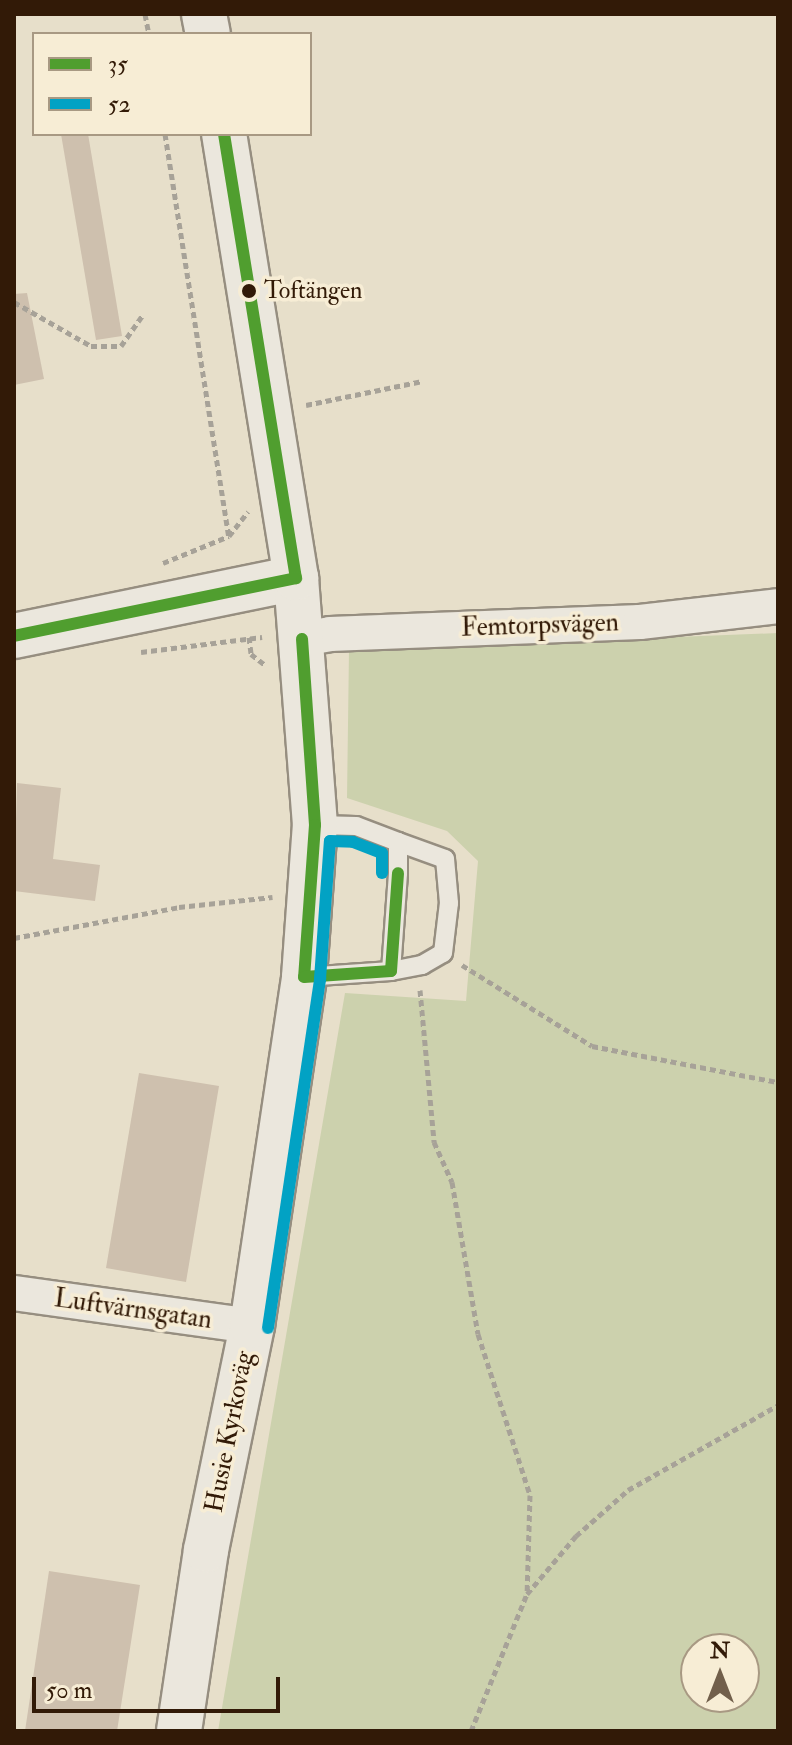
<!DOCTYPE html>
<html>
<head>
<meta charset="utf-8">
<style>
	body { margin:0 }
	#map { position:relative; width:792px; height:1745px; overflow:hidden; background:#e7dfca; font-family:"IM FELL Double Pica",serif }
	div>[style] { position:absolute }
	.green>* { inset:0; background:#ccd1ad }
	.building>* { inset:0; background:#cec0ae }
	.path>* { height:5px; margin-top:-2.5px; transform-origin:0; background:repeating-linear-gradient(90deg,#a7a298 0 6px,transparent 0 10px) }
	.roads { filter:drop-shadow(2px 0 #968e80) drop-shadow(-2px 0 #968e80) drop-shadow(0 2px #968e80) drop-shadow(0 -2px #968e80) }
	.lane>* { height:18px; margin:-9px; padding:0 9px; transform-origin:9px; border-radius:9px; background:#ebe7dd }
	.street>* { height:34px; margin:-17px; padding:0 17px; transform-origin:17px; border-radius:17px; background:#ebe7dd }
	.secondary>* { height:44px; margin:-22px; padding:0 22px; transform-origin:22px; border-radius:22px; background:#ebe7dd }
	.bus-1>* { height:12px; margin:-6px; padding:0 6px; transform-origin:6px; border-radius:6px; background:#509e2f }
	.bus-2>* { height:12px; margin:-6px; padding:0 6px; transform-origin:6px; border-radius:6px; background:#02a2c4 }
	.dots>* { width:22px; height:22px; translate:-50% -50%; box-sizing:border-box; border:4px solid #f7edd5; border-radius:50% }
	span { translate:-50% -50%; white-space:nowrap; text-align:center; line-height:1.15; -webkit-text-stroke:7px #f7edd5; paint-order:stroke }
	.bus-label { font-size:24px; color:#321a07 }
	.left { translate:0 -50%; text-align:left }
	.street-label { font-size:26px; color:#321a07 }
	.frame { position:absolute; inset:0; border:16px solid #321a07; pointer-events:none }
	.legend { position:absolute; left:32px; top:32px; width:280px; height:104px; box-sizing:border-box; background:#f7edd5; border:2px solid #a89983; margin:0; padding:10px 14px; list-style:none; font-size:24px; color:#321a07 }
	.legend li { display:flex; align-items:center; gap:16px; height:40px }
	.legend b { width:40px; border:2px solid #a89983 }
	.north { position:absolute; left:680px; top:1633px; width:80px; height:80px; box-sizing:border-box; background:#f7edd5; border:2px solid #a89983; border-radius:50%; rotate:0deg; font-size:22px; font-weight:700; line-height:32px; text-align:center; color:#321a07 }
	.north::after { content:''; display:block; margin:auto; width:28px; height:36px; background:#715f4b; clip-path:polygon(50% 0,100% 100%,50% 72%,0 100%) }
	.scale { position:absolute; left:32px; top:1677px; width:248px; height:36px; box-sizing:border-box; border:4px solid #321a07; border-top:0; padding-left:10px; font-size:24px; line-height:28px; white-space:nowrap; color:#321a07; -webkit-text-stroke:6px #f7edd5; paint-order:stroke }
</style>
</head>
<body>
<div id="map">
	<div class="green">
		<i style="clip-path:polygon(evenodd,778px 633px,778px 1731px,218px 1731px,345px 993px,466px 1001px,478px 861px,447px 831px,347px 798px,349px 650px,778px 633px,696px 1649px,744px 1649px,744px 1697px,696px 1697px,696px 1649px)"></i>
	</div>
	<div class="building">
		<i style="clip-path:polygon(61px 134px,88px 134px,122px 336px,96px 340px)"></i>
		<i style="clip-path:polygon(27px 293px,44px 379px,14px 385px,14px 294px)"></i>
		<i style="clip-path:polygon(17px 783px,61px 788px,53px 859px,100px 865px,95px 901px,14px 891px)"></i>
		<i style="clip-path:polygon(139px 1073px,219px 1086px,186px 1282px,106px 1268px)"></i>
		<i style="clip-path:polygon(49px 1571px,140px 1585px,117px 1731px,25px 1731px)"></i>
	</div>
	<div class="path">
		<i style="left:145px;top:14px;width:20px;rotate:79deg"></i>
		<i style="left:165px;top:134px;width:407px;rotate:81deg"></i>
		<i style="left:14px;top:302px;width:89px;rotate:29.7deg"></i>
		<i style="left:91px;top:346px;width:30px"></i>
		<i style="left:121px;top:346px;width:37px;rotate:-55deg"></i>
		<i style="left:306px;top:405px;width:119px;rotate:-11.6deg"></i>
		<i style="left:163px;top:563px;width:71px;rotate:-22.2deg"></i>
		<i style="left:229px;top:536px;width:31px;rotate:-52deg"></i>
		<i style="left:249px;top:637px;width:17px;rotate:83deg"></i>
		<i style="left:251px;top:654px;width:18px;rotate:38deg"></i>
		<i style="left:141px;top:652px;width:122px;rotate:-7.1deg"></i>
		<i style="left:14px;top:938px;width:168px;rotate:-10.6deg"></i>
		<i style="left:179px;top:907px;width:94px;rotate:-6.1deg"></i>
		<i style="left:462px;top:965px;width:153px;rotate:31.9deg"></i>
		<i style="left:592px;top:1046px;width:189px;rotate:11deg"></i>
		<i style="left:420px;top:990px;width:153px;rotate:84.7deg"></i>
		<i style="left:434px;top:1142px;width:44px;rotate:65.8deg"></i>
		<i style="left:452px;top:1182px;width:154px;rotate:80.3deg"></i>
		<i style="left:478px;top:1334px;width:169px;rotate:72.1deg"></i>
		<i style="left:530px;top:1495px;width:99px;rotate:91.7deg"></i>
		<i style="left:471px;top:1731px;width:148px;rotate:-67.8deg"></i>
		<i style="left:527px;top:1594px;width:76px;rotate:-49.8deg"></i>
		<i style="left:576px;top:1536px;width:69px;rotate:-41.5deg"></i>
		<i style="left:628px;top:1490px;width:172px;rotate:-29.5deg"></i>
	</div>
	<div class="roads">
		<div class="lane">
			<i style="left:391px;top:971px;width:32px;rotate:-11deg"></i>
			<i style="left:422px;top:965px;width:24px;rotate:-30deg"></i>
			<i style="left:443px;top:953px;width:50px;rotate:-83.2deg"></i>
			<i style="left:449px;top:903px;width:44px;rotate:-95.2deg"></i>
			<i style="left:445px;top:859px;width:50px;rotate:-160.1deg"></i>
			<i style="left:304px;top:977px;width:87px;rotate:-3.9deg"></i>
			<i style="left:391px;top:971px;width:98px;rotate:-85.9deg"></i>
			<i style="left:398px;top:873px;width:31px;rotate:-90deg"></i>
			<i style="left:398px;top:842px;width:45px;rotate:-159.1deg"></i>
			<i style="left:356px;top:826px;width:41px;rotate:-178.6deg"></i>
		</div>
		<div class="street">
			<i style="left:302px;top:639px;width:28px;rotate:-10deg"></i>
			<i style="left:330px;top:634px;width:310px;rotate:-2.2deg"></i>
			<i style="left:640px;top:622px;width:139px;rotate:-6.6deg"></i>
			<i style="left:14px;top:1293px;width:240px;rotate:7.9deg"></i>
		</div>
		<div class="secondary">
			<i style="left:204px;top:14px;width:20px;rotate:79deg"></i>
			<i style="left:14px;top:636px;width:288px;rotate:-11.6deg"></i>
			<i style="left:179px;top:1731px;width:183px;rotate:-81.5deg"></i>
			<i style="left:206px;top:1550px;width:229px;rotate:-78.4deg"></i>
			<i style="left:252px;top:1326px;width:353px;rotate:-81.5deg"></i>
			<i style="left:304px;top:977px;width:152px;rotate:-85.9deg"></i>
			<i style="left:315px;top:825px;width:248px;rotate:-94.4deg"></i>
			<i style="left:296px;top:578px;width:450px;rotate:-99.2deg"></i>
		</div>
	</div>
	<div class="bus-1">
		<i style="left:224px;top:134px;width:450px;rotate:80.8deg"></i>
		<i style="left:14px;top:636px;width:288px;rotate:-11.6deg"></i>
		<i style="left:302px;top:639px;width:186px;rotate:86deg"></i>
		<i style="left:315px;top:825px;width:152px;rotate:94.1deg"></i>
		<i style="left:304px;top:977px;width:87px;rotate:-3.9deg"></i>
		<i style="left:391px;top:971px;width:98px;rotate:-85.9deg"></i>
	</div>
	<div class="bus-2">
		<i style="left:268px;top:1328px;width:353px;rotate:-81.5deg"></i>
		<i style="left:320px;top:979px;width:138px;rotate:-85.9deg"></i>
		<i style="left:330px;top:841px;width:23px;rotate:2deg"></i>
		<i style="left:353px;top:842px;width:31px;rotate:21deg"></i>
		<i style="left:382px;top:853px;width:20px;rotate:90deg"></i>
	</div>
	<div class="dots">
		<i style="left:249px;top:291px;background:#321a07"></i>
	</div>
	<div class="bus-label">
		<span class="left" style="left:264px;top:291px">Toftängen</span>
	</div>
	<div class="street-label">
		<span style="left:540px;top:626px;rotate:-2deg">Femtorpsvägen</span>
		<span style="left:133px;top:1310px;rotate:8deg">Luftvärnsgatan</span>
		<span style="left:230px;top:1432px;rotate:-79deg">Husie Kyrkoväg</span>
	</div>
	<div class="frame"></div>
	<ul class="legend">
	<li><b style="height:10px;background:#509e2f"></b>35</li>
	<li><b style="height:10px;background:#02a2c4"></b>52</li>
	</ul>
	<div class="north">N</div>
	<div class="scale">50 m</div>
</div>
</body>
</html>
